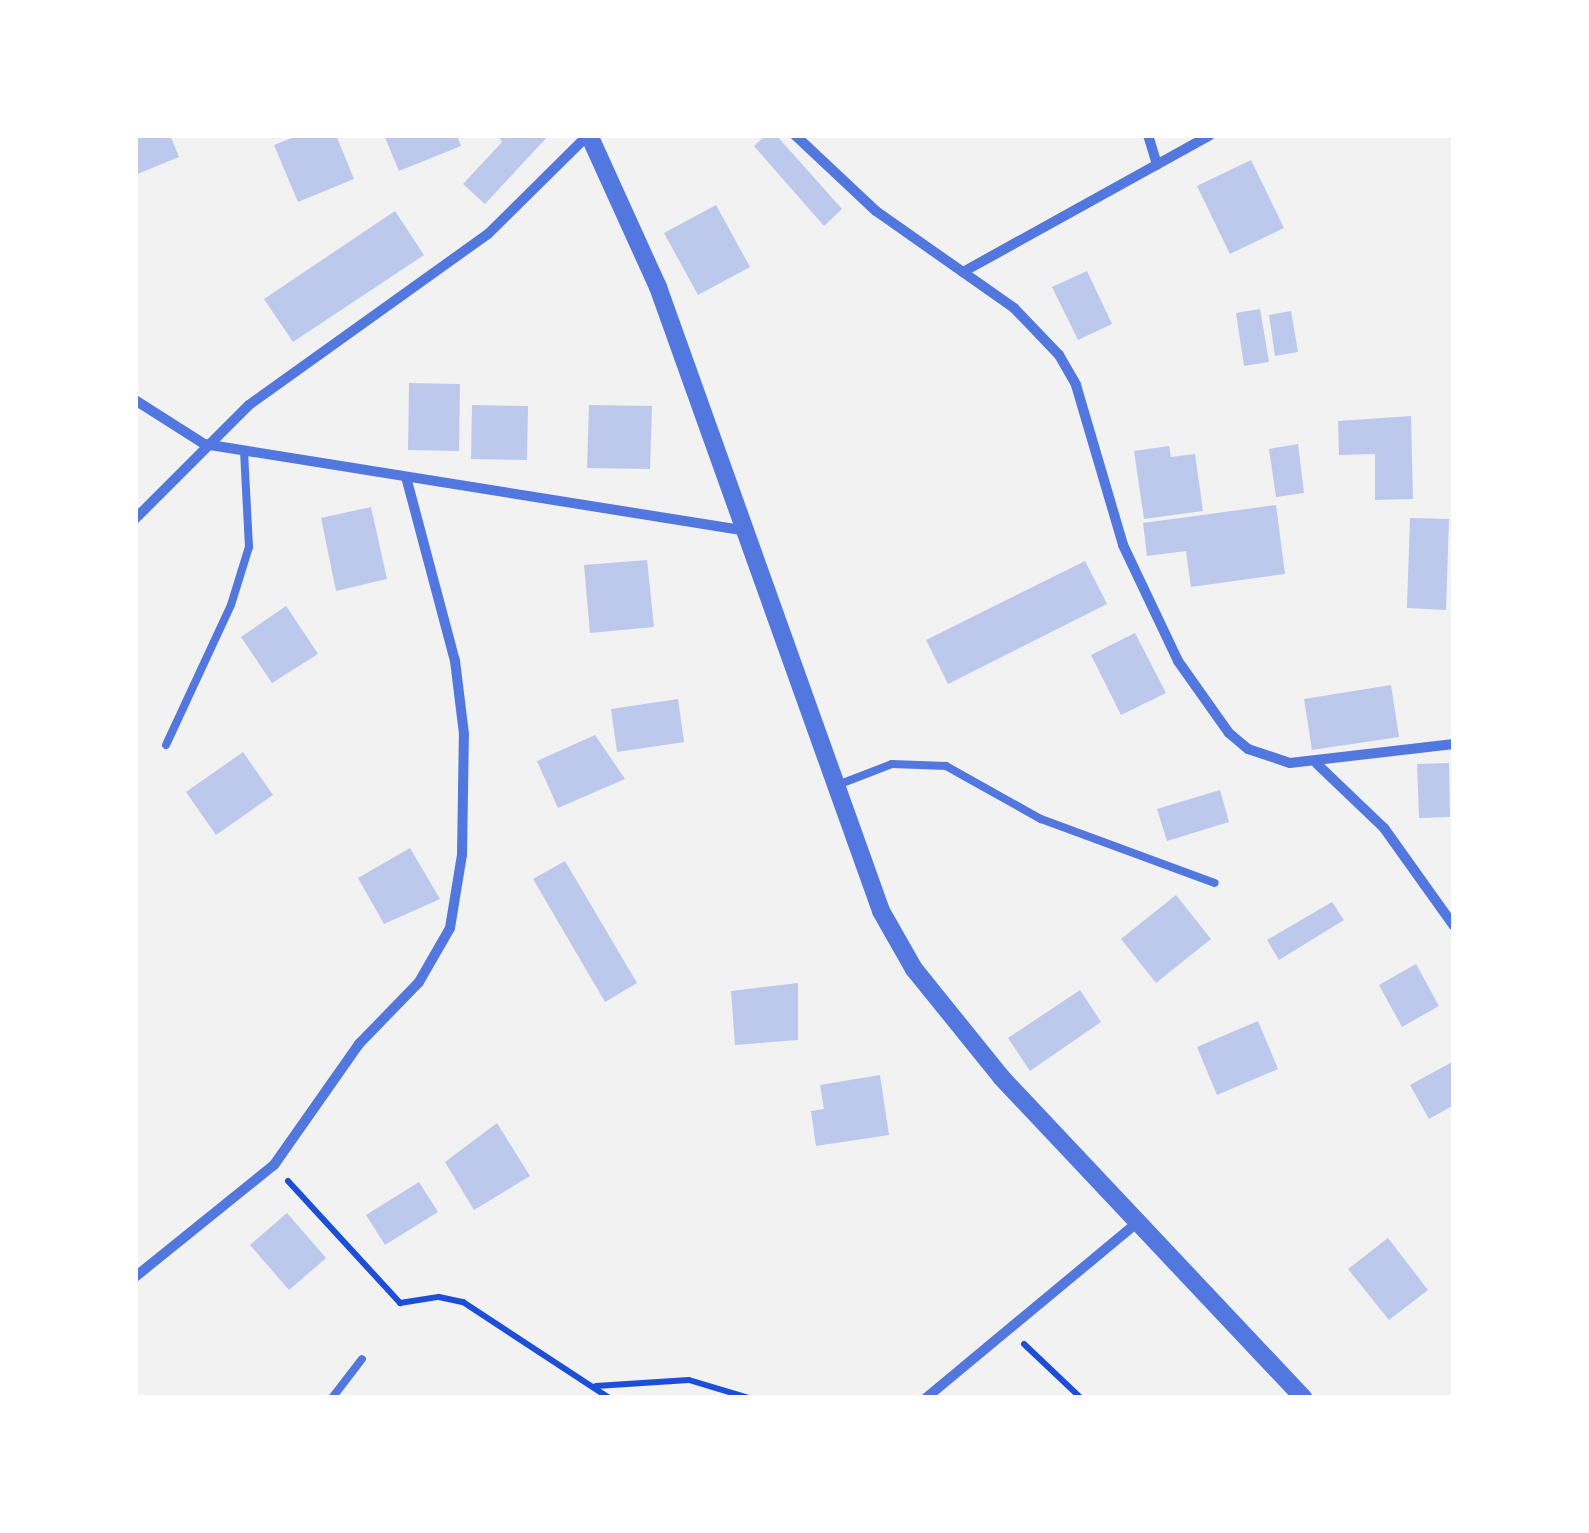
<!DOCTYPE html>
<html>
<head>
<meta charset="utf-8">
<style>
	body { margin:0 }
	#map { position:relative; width:1589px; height:1533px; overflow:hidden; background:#f2f2f2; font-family:"Roboto Serif",serif }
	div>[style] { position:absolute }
	.building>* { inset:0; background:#bdc9ec }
	.path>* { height:6px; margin:-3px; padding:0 3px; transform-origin:3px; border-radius:3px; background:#1d4ed8 }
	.service>* { height:8px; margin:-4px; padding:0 4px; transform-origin:4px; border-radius:4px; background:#5277de }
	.minor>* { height:10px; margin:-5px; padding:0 5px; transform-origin:5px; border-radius:5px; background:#5277de }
	.tertiary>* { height:18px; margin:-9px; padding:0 9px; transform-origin:9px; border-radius:9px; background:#5277de }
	span { translate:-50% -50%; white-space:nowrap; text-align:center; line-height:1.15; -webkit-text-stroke:9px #fff; paint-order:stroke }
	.frame { position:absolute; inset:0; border:138px solid #fff; pointer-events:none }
</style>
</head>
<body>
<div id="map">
	<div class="building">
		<i style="clip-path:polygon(135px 135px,170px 135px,179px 157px,135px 175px)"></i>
		<i style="clip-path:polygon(299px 135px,336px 135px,354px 179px,298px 202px,274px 145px)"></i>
		<i style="clip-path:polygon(384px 135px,457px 135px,461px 146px,399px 171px)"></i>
		<i style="clip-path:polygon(498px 135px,549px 135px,485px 204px,463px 184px,502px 142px)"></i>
		<i style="clip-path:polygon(766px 135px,776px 135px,842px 209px,824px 226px,754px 146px)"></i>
		<i style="clip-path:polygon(1251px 160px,1284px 228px,1230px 254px,1197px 186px)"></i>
		<i style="clip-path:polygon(716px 205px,750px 267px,698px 295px,664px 233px)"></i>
		<i style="clip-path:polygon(395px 211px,424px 255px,293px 342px,264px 299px)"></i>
		<i style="clip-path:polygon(1087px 271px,1112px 324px,1078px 340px,1052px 287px)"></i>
		<i style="clip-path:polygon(1260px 309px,1269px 362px,1244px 366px,1236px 313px)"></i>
		<i style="clip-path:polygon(1291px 311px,1298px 352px,1275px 356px,1269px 315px)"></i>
		<i style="clip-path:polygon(409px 383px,460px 384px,459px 451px,408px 450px)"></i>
		<i style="clip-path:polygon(472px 405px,528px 406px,527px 460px,471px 459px)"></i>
		<i style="clip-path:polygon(589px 405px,652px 406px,650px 469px,587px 468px)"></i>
		<i style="clip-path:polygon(1411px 416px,1413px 499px,1375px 500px,1375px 454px,1339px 455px,1338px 421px)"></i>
		<i style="clip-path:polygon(1298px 444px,1304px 493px,1276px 497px,1269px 449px)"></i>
		<i style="clip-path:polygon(1169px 446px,1171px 457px,1195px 454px,1203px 511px,1144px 519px,1134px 451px)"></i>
		<i style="clip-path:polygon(1276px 505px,1285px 574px,1191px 587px,1186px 551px,1147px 556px,1143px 523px)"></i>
		<i style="clip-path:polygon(371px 507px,387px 579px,336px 591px,321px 518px)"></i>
		<i style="clip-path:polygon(1410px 518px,1449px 519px,1446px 610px,1407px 608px)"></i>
		<i style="clip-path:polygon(647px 560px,654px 627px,590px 633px,584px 565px)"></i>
		<i style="clip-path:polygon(1085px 561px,1107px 604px,948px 684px,926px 640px)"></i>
		<i style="clip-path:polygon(286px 606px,318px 654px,272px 683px,241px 637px)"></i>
		<i style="clip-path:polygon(1135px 633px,1166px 693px,1121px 715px,1091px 655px)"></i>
		<i style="clip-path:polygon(1391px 685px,1399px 737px,1312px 750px,1304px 699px)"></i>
		<i style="clip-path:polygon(678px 699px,684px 742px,617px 752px,611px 709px)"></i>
		<i style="clip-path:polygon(595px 735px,625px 779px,558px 808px,537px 761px)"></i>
		<i style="clip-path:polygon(243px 752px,273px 795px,216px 835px,186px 792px)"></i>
		<i style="clip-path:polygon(1449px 763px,1450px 817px,1419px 818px,1417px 764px)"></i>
		<i style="clip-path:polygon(1220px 790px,1229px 822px,1167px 841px,1157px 809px)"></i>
		<i style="clip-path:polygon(410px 848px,440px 899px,384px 924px,358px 878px)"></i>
		<i style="clip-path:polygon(565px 861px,637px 983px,605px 1002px,533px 879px)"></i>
		<i style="clip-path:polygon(1176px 895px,1211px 939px,1156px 983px,1121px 939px)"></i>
		<i style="clip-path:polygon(1332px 902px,1344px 920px,1279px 960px,1267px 940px)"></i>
		<i style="clip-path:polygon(1416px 964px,1439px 1006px,1402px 1027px,1379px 985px)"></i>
		<i style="clip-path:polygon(798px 983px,798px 1040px,735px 1045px,731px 991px)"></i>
		<i style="clip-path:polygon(1080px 990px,1101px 1022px,1030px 1071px,1008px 1038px)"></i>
		<i style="clip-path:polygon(1258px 1021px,1278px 1069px,1217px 1095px,1197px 1047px)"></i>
		<i style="clip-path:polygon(1454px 1061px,1454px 1105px,1429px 1119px,1410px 1085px)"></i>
		<i style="clip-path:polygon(880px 1075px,889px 1135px,816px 1146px,811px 1111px,824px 1109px,820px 1085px)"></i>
		<i style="clip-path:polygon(497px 1123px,530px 1176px,474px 1210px,445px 1162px)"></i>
		<i style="clip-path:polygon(419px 1182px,438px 1212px,385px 1245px,366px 1215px)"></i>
		<i style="clip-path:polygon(287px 1213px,326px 1258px,289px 1290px,250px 1245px)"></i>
		<i style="clip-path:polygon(1388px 1238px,1428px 1290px,1389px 1320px,1348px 1269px)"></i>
	</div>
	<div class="path">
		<i style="left:288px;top:1181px;width:166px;rotate:47.4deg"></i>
		<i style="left:400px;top:1303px;width:39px;rotate:-9deg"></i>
		<i style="left:439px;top:1297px;width:25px;rotate:12deg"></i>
		<i style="left:463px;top:1302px;width:175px;rotate:33.3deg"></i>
		<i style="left:1024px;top:1344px;width:79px;rotate:43.5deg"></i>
		<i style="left:596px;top:1386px;width:93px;rotate:-3.7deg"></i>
		<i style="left:689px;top:1380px;width:63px;rotate:16.7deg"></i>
	</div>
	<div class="service">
		<i style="left:166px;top:745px;width:154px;rotate:-65.1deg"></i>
		<i style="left:231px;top:605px;width:61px;rotate:-72.8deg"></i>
		<i style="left:249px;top:547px;width:96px;rotate:-93deg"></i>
		<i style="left:835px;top:786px;width:61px;rotate:-21.1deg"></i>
		<i style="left:892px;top:764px;width:54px;rotate:2.1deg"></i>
		<i style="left:946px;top:766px;width:109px;rotate:29.2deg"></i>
		<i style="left:1041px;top:819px;width:185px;rotate:20.2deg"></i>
		<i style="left:332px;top:1398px;width:49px;rotate:-52.4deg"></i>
	</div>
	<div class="minor">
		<i style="left:795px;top:135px;width:111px;rotate:43.2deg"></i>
		<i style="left:876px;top:211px;width:169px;rotate:35.1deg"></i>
		<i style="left:1014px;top:308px;width:65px;rotate:46.2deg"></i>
		<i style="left:1059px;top:355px;width:34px;rotate:60deg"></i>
		<i style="left:1076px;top:385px;width:167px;rotate:73.6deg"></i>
		<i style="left:1123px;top:545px;width:128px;rotate:64.6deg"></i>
		<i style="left:1178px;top:661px;width:88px;rotate:54.7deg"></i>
		<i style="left:1229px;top:733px;width:25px;rotate:40deg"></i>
		<i style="left:1248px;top:749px;width:44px;rotate:18.4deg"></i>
		<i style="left:1290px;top:763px;width:165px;rotate:-6.6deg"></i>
		<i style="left:1148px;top:135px;width:31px;rotate:73deg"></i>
		<i style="left:963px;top:272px;width:282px;rotate:-29deg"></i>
		<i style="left:135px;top:400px;width:82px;rotate:32.5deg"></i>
		<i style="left:204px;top:444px;width:544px;rotate:9.1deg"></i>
		<i style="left:135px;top:519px;width:161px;rotate:-45deg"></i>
		<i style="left:249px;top:405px;width:294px;rotate:-35.6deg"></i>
		<i style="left:488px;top:234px;width:141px;rotate:-44.7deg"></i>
		<i style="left:1317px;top:764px;width:93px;rotate:43.7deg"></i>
		<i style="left:1384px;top:828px;width:120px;rotate:54.5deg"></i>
		<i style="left:135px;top:1277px;width:179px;rotate:-38.9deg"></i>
		<i style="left:274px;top:1165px;width:148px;rotate:-54.9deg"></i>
		<i style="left:359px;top:1044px;width:86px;rotate:-45.9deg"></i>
		<i style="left:419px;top:982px;width:62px;rotate:-60.1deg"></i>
		<i style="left:450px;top:928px;width:74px;rotate:-80.7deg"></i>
		<i style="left:462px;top:855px;width:121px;rotate:-89.1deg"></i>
		<i style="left:464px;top:734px;width:74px;rotate:-97deg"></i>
		<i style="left:455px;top:661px;width:187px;rotate:-104.9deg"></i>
		<i style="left:926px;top:1398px;width:276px;rotate:-39.7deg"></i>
	</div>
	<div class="tertiary">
		<i style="left:589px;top:135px;width:167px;rotate:65.6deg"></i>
		<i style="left:658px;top:287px;width:663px;rotate:70.33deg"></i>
		<i style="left:881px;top:911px;width:67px;rotate:60.4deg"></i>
		<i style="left:914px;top:969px;width:139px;rotate:51.1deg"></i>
		<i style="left:1001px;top:1077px;width:441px;rotate:46.7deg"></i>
	</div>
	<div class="frame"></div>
</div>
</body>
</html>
